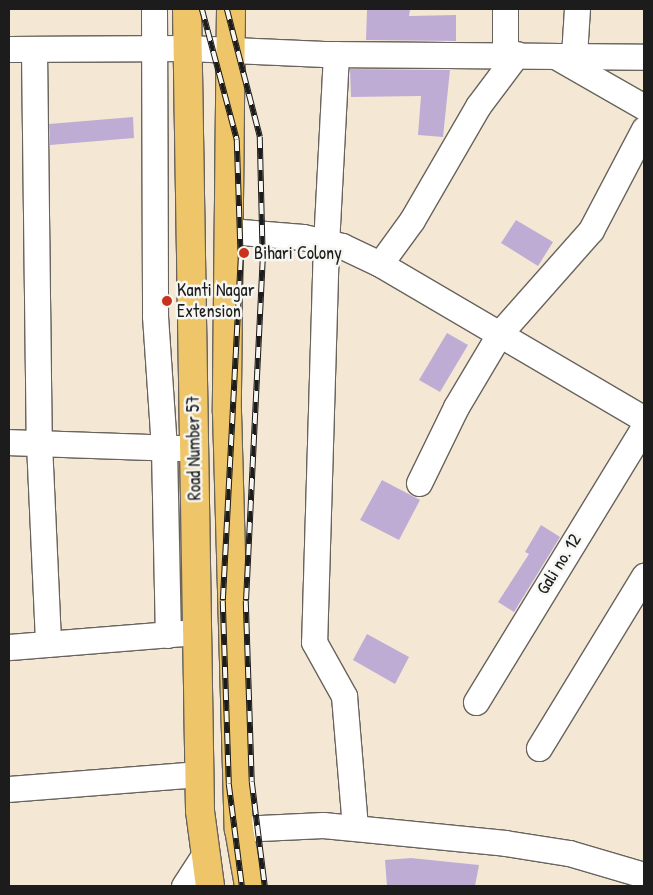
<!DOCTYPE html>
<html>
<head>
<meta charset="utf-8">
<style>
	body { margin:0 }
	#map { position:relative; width:653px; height:895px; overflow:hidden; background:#f4e8d5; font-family:"Patrick Hand",sans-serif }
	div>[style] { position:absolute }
	.building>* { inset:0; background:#bfacd5 }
	.roads { filter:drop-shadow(1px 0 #68635d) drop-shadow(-1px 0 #68635d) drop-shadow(0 1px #68635d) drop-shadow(0 -1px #68635d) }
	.street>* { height:25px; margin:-12.5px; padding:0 12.5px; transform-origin:12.5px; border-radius:12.5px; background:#fff }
	.primary>* { height:28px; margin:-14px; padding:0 14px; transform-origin:14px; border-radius:14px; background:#eec569 }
	.rail>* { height:5.5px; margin-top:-2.75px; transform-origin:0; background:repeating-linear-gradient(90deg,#f6f6f2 0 11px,#1c1c1c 0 22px); box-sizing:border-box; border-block:1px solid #1c1c1c }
	.dots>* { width:14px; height:14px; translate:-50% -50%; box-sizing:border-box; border:2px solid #f6f6f2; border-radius:50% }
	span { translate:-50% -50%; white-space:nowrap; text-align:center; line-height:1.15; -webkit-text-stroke:5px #f6f6f2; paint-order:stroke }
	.poi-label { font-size:18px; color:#1c1c1c }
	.left { translate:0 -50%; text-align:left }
	.street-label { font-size:18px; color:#1c1c1c }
	.frame { position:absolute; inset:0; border:10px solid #1c1c1c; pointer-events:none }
</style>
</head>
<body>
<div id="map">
	<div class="building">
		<i style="clip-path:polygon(367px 10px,410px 10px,409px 16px,456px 15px,456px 41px,366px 40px)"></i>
		<i style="clip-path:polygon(350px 69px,450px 70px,443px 137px,418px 135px,421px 96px,351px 97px)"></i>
		<i style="clip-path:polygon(133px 117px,134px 138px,50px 145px,49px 124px)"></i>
		<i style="clip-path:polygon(516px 220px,553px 242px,538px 266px,501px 243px)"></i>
		<i style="clip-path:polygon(447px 333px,468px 345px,440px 392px,419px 380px)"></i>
		<i style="clip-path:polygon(382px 480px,420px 500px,399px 540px,360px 520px)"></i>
		<i style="clip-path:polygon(541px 525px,560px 537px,514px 612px,498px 602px,529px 554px,525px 552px)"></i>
		<i style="clip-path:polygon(367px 634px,409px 657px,395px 684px,353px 660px)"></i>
		<i style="clip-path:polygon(411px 858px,479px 865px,475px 886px,387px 886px,385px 860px)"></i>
	</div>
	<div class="roads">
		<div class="street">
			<i style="left:154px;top:9px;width:307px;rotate:89.8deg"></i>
			<i style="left:155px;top:316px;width:132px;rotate:86.1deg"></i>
			<i style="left:164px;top:448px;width:187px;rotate:88.8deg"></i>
			<i style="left:505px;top:9px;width:45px;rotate:90deg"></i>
			<i style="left:9px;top:49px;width:178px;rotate:-0.3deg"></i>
			<i style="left:187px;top:48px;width:137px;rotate:2.5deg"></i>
			<i style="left:324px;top:54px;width:320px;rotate:0.5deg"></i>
			<i style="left:34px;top:50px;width:393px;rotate:89.3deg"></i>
			<i style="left:39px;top:443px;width:201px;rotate:87.4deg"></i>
			<i style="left:336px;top:54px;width:188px;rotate:93deg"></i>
			<i style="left:326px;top:242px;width:400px;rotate:91.7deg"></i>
			<i style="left:314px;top:642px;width:62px;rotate:60.9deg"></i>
			<i style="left:344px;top:696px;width:132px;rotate:85.2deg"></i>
			<i style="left:574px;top:55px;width:46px;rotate:-86.3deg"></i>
			<i style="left:555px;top:56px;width:103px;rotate:29.8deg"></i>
			<i style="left:229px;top:231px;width:74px;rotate:4.6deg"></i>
			<i style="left:303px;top:237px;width:40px;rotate:13deg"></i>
			<i style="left:342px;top:246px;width:42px;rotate:25.3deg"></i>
			<i style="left:380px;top:264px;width:306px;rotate:30.4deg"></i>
			<i style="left:380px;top:264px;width:54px;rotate:-54deg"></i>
			<i style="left:412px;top:220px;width:132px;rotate:-59.9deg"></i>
			<i style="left:478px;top:106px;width:65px;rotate:-53.1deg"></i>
			<i style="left:9px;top:442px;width:171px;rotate:2deg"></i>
			<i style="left:419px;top:483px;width:85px;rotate:-64deg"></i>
			<i style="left:456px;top:407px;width:86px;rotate:-59.3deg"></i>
			<i style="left:500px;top:333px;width:137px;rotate:-48.5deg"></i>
			<i style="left:591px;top:230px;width:114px;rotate:-62.3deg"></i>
			<i style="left:9px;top:647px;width:175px;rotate:-4.6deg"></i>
			<i style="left:476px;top:702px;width:322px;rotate:-58.6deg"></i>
			<i style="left:539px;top:748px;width:202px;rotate:-58.6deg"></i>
			<i style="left:9px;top:789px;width:191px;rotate:-4.5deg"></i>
			<i style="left:239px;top:829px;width:84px;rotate:-2.7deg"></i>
			<i style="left:323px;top:825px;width:183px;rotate:5.6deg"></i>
			<i style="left:505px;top:843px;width:65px;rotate:8.9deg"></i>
			<i style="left:569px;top:853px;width:78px;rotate:16.3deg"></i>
			<i style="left:184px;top:886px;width:40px;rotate:-57.1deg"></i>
		</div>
		<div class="primary">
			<i style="left:187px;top:9px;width:802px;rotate:89.07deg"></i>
			<i style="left:200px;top:811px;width:76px;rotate:82.4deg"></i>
			<i style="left:231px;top:9px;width:403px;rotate:90.6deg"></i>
			<i style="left:227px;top:412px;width:417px;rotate:88.4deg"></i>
			<i style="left:239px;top:829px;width:58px;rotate:80deg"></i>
		</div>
	</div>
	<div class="rail">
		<i style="left:202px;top:9px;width:136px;rotate:75deg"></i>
		<i style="left:237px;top:140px;width:119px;rotate:88.1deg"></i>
		<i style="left:241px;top:259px;width:342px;rotate:93deg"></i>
		<i style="left:223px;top:601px;width:183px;rotate:88.1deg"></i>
		<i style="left:229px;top:784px;width:103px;rotate:82.7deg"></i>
		<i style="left:227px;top:9px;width:132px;rotate:75.5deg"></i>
		<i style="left:260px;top:137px;width:122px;rotate:88.6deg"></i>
		<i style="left:263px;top:259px;width:342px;rotate:92.8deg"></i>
		<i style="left:246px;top:601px;width:181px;rotate:88.1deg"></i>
		<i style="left:252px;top:782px;width:105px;rotate:82.9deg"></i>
	</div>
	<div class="dots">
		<i style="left:244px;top:253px;background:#c8321e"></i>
		<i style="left:167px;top:301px;background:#c8321e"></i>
	</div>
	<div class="poi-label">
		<span class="left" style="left:254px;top:253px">Bihari Colony</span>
		<span class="left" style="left:177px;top:301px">Kanti Nagar<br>Extension</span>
	</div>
	<div class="street-label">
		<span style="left:194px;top:448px;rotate:-91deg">Road Number 57</span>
		<span style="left:559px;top:564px;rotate:-58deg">Gali no. 12</span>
	</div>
	<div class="frame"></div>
</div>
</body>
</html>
